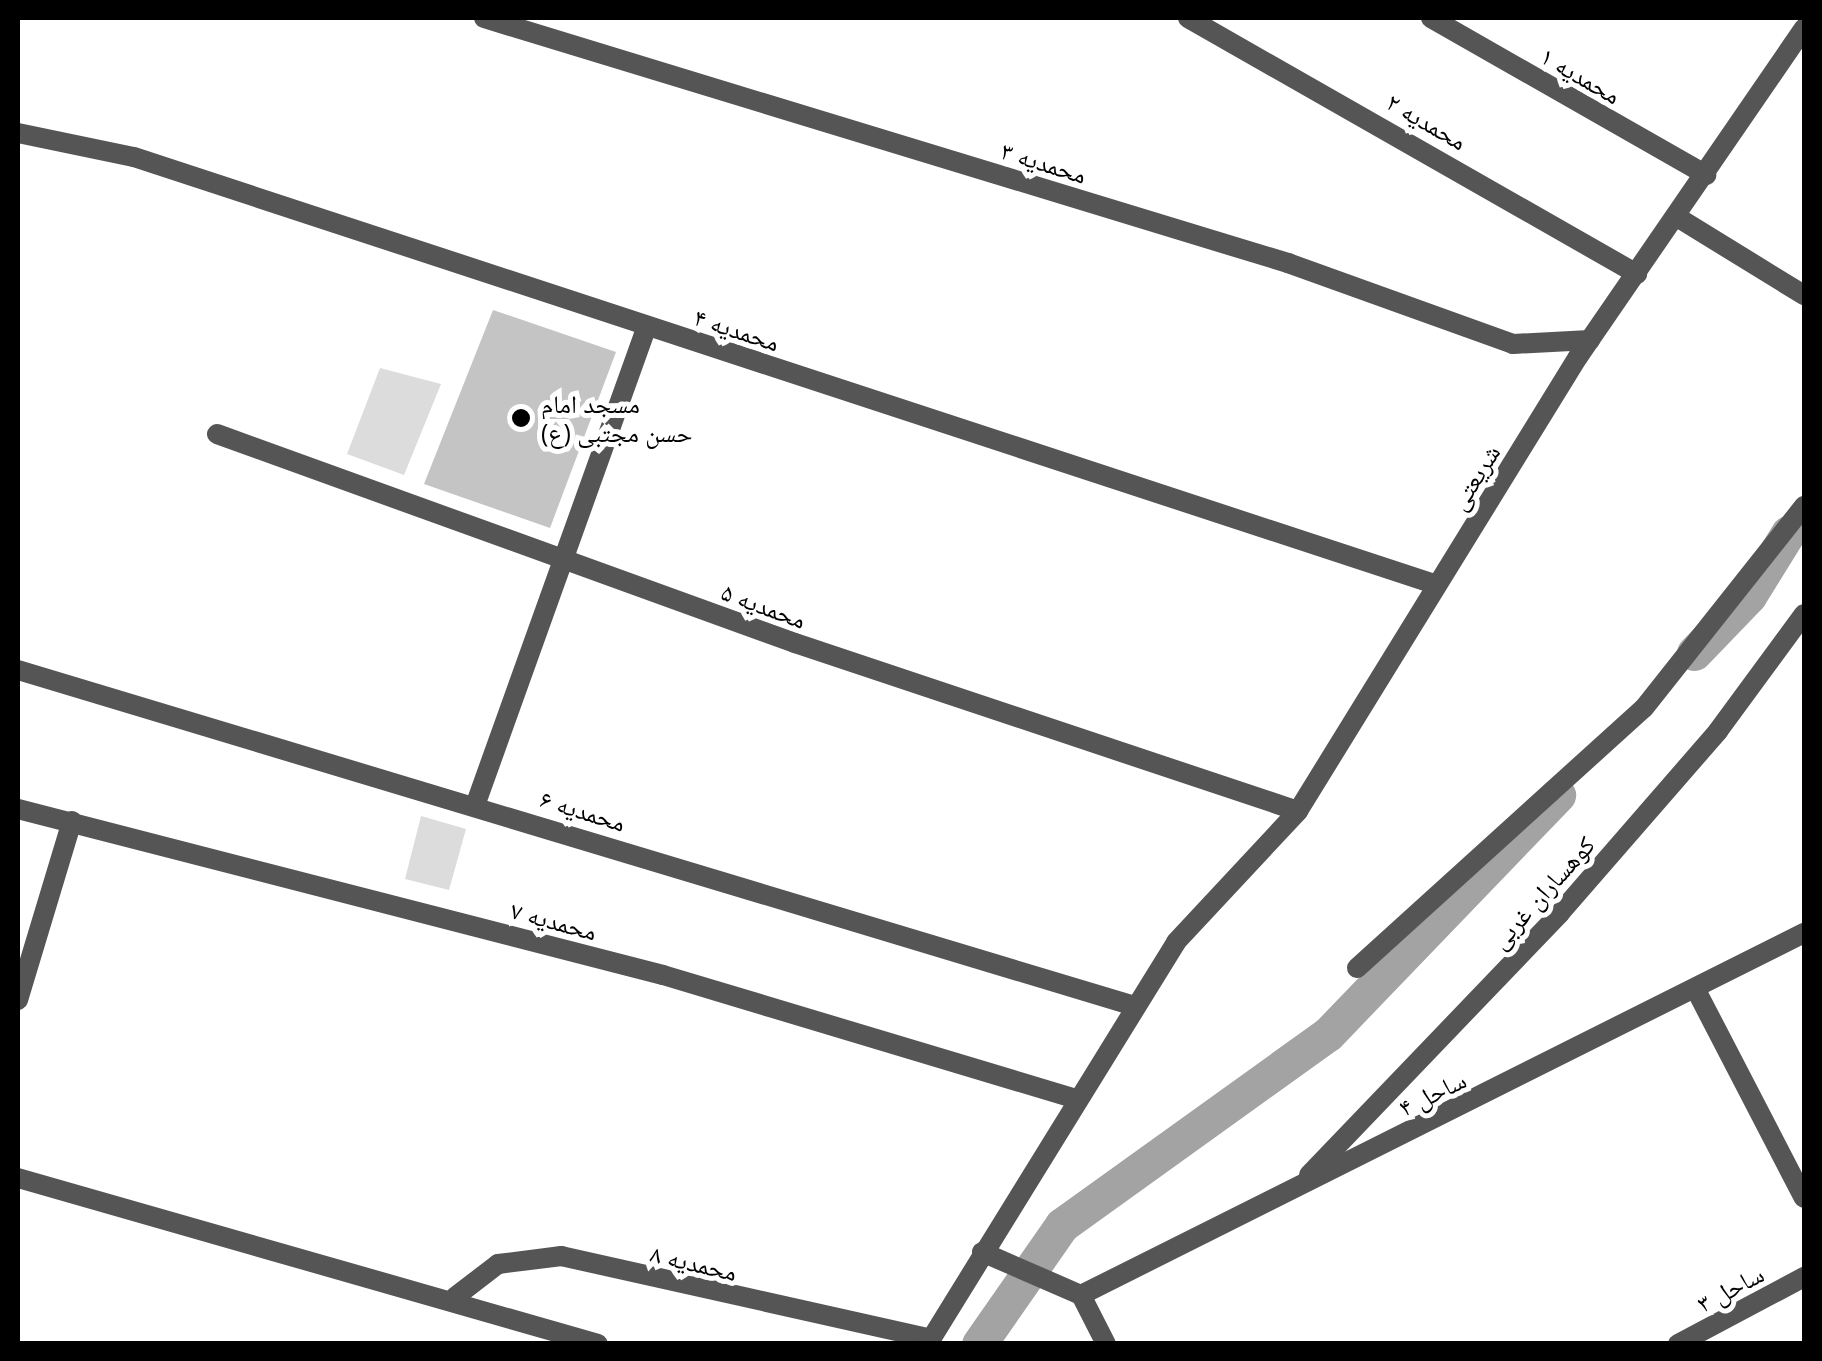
<!DOCTYPE html>
<html>
<head>
<meta charset="utf-8">
<style>
	body { margin:0 }
	#map { position:relative; width:1822px; height:1361px; overflow:hidden; background:#fff; font-family:"Open Sans","Noto Naskh Arabic",sans-serif }
	div>[style] { position:absolute }
	.green>* { inset:0; background:#dcdcdc }
	.canal>* { height:35px; margin:-17.5px; padding:0 17.5px; transform-origin:17.5px; border-radius:17.5px; background:#a3a3a3 }
	.building>* { inset:0; background:#c4c4c4 }
	.minor>* { height:20px; margin:-10px; padding:0 10px; transform-origin:10px; border-radius:10px; background:#555 }
	.tertiary>* { height:20px; margin:-10px; padding:0 10px; transform-origin:10px; border-radius:10px; background:#555 }
	.dots>* { width:28px; height:28px; translate:-50% -50%; box-sizing:border-box; border:5px solid #fff; border-radius:50% }
	span { translate:-50% -50%; white-space:nowrap; text-align:center; line-height:1.15; -webkit-text-stroke:10px #fff; paint-order:stroke }
	.street-label { font-size:25px; color:#000 }
	.poi-label { font-size:25px; color:#000 }
	.left { translate:0 -50%; text-align:left }
	.frame { position:absolute; inset:0; border:20px solid #000; pointer-events:none }
</style>
</head>
<body>
<div id="map">
	<div class="green">
		<i style="clip-path:polygon(380px 368px,441px 384px,404px 475px,347px 454px)"></i>
		<i style="clip-path:polygon(421px 816px,466px 829px,449px 890px,405px 879px)"></i>
	</div>
	<div class="canal">
		<i style="left:1694px;top:653px;width:79px;rotate:-46deg"></i>
		<i style="left:1749px;top:596px;width:74px;rotate:-58.2deg"></i>
		<i style="left:979px;top:1344px;width:145px;rotate:-55.1deg"></i>
		<i style="left:1062px;top:1225px;width:327px;rotate:-35.7deg"></i>
		<i style="left:1328px;top:1034px;width:332px;rotate:-46.1deg"></i>
	</div>
	<div class="building">
		<i style="clip-path:polygon(493px 310px,616px 352px,550px 528px,424px 484px)"></i>
	</div>
	<div class="minor">
		<i style="left:484px;top:18px;width:841px;rotate:16.95deg"></i>
		<i style="left:1288px;top:263px;width:239px;rotate:19.8deg"></i>
		<i style="left:1513px;top:344px;width:77px;rotate:-3deg"></i>
		<i style="left:1188px;top:18px;width:517px;rotate:29.69deg"></i>
		<i style="left:1431px;top:18px;width:317px;rotate:29.7deg"></i>
		<i style="left:18px;top:133px;width:118px;rotate:11.7deg"></i>
		<i style="left:134px;top:157px;width:1371px;rotate:18.18deg"></i>
		<i style="left:217px;top:434px;width:615px;rotate:19.88deg"></i>
		<i style="left:795px;top:643px;width:530px;rotate:18.47deg"></i>
		<i style="left:18px;top:670px;width:1162px;rotate:16.75deg"></i>
		<i style="left:476px;top:803px;width:507px;rotate:-70.28deg"></i>
		<i style="left:18px;top:809px;width:666px;rotate:14.43deg"></i>
		<i style="left:663px;top:975px;width:428px;rotate:16.7deg"></i>
		<i style="left:1357px;top:968px;width:387px;rotate:-42.2deg"></i>
		<i style="left:1644px;top:708px;width:258px;rotate:-51.6deg"></i>
		<i style="left:1696px;top:990px;width:234px;rotate:62.6deg"></i>
		<i style="left:18px;top:1000px;width:187px;rotate:-73.2deg"></i>
		<i style="left:1309px;top:1175px;width:363px;rotate:-46.2deg"></i>
		<i style="left:1560px;top:913px;width:241px;rotate:-49deg"></i>
		<i style="left:1718px;top:731px;width:145px;rotate:-53.7deg"></i>
		<i style="left:18px;top:1178px;width:603px;rotate:15.97deg"></i>
		<i style="left:982px;top:1252px;width:108px;rotate:23.5deg"></i>
		<i style="left:1081px;top:1295px;width:809px;rotate:-26.6deg"></i>
		<i style="left:455px;top:1297px;width:54px;rotate:-37.5deg"></i>
		<i style="left:498px;top:1264px;width:64px;rotate:-7.2deg"></i>
		<i style="left:561px;top:1256px;width:379px;rotate:12.6deg"></i>
		<i style="left:928px;top:1344px;width:472px;rotate:-58.3deg"></i>
		<i style="left:1678px;top:1344px;width:143px;rotate:-28deg"></i>
	</div>
	<div class="tertiary">
		<i style="left:1677px;top:217px;width:149px;rotate:31.6deg"></i>
		<i style="left:1176px;top:942px;width:179px;rotate:-47deg"></i>
		<i style="left:1298px;top:811px;width:533px;rotate:-58.34deg"></i>
		<i style="left:1578px;top:357px;width:399px;rotate:-55.5deg"></i>
		<i style="left:1081px;top:1295px;width:55px;rotate:63deg"></i>
	</div>
	<div class="dots">
		<i style="left:521px;top:418px;background:#000"></i>
	</div>
	<div class="street-label">
		<span style="left:1581px;top:75px;rotate:30deg">محمدیه ۱</span>
		<span style="left:1427px;top:121px;rotate:30deg">محمدیه ۲</span>
		<span style="left:1044px;top:162px;rotate:17deg">محمدیه ۳</span>
		<span style="left:737px;top:329px;rotate:18deg">محمدیه ۴</span>
		<span style="left:1474px;top:477px;rotate:-58deg">شریعتی</span>
		<span style="left:764px;top:605px;rotate:20deg">محمدیه ۵</span>
		<span style="left:583px;top:810px;rotate:17deg">محمدیه ۶</span>
		<span style="left:1542px;top:892px;rotate:-48deg">کوهساران غربی</span>
		<span style="left:554px;top:920px;rotate:15deg">محمدیه ۷</span>
		<span style="left:1432px;top:1093px;rotate:-26deg">ساحل ۴</span>
		<span style="left:694px;top:1262px;rotate:13deg">محمدیه ۸</span>
		<span style="left:1730px;top:1288px;rotate:-28deg">ساحل ۳</span>
	</div>
	<div class="poi-label">
		<span class="left" style="left:541px;top:418px">مسجد امام<br>حسن مجتبی (ع)</span>
	</div>
	<div class="frame"></div>
</div>
</body>
</html>
